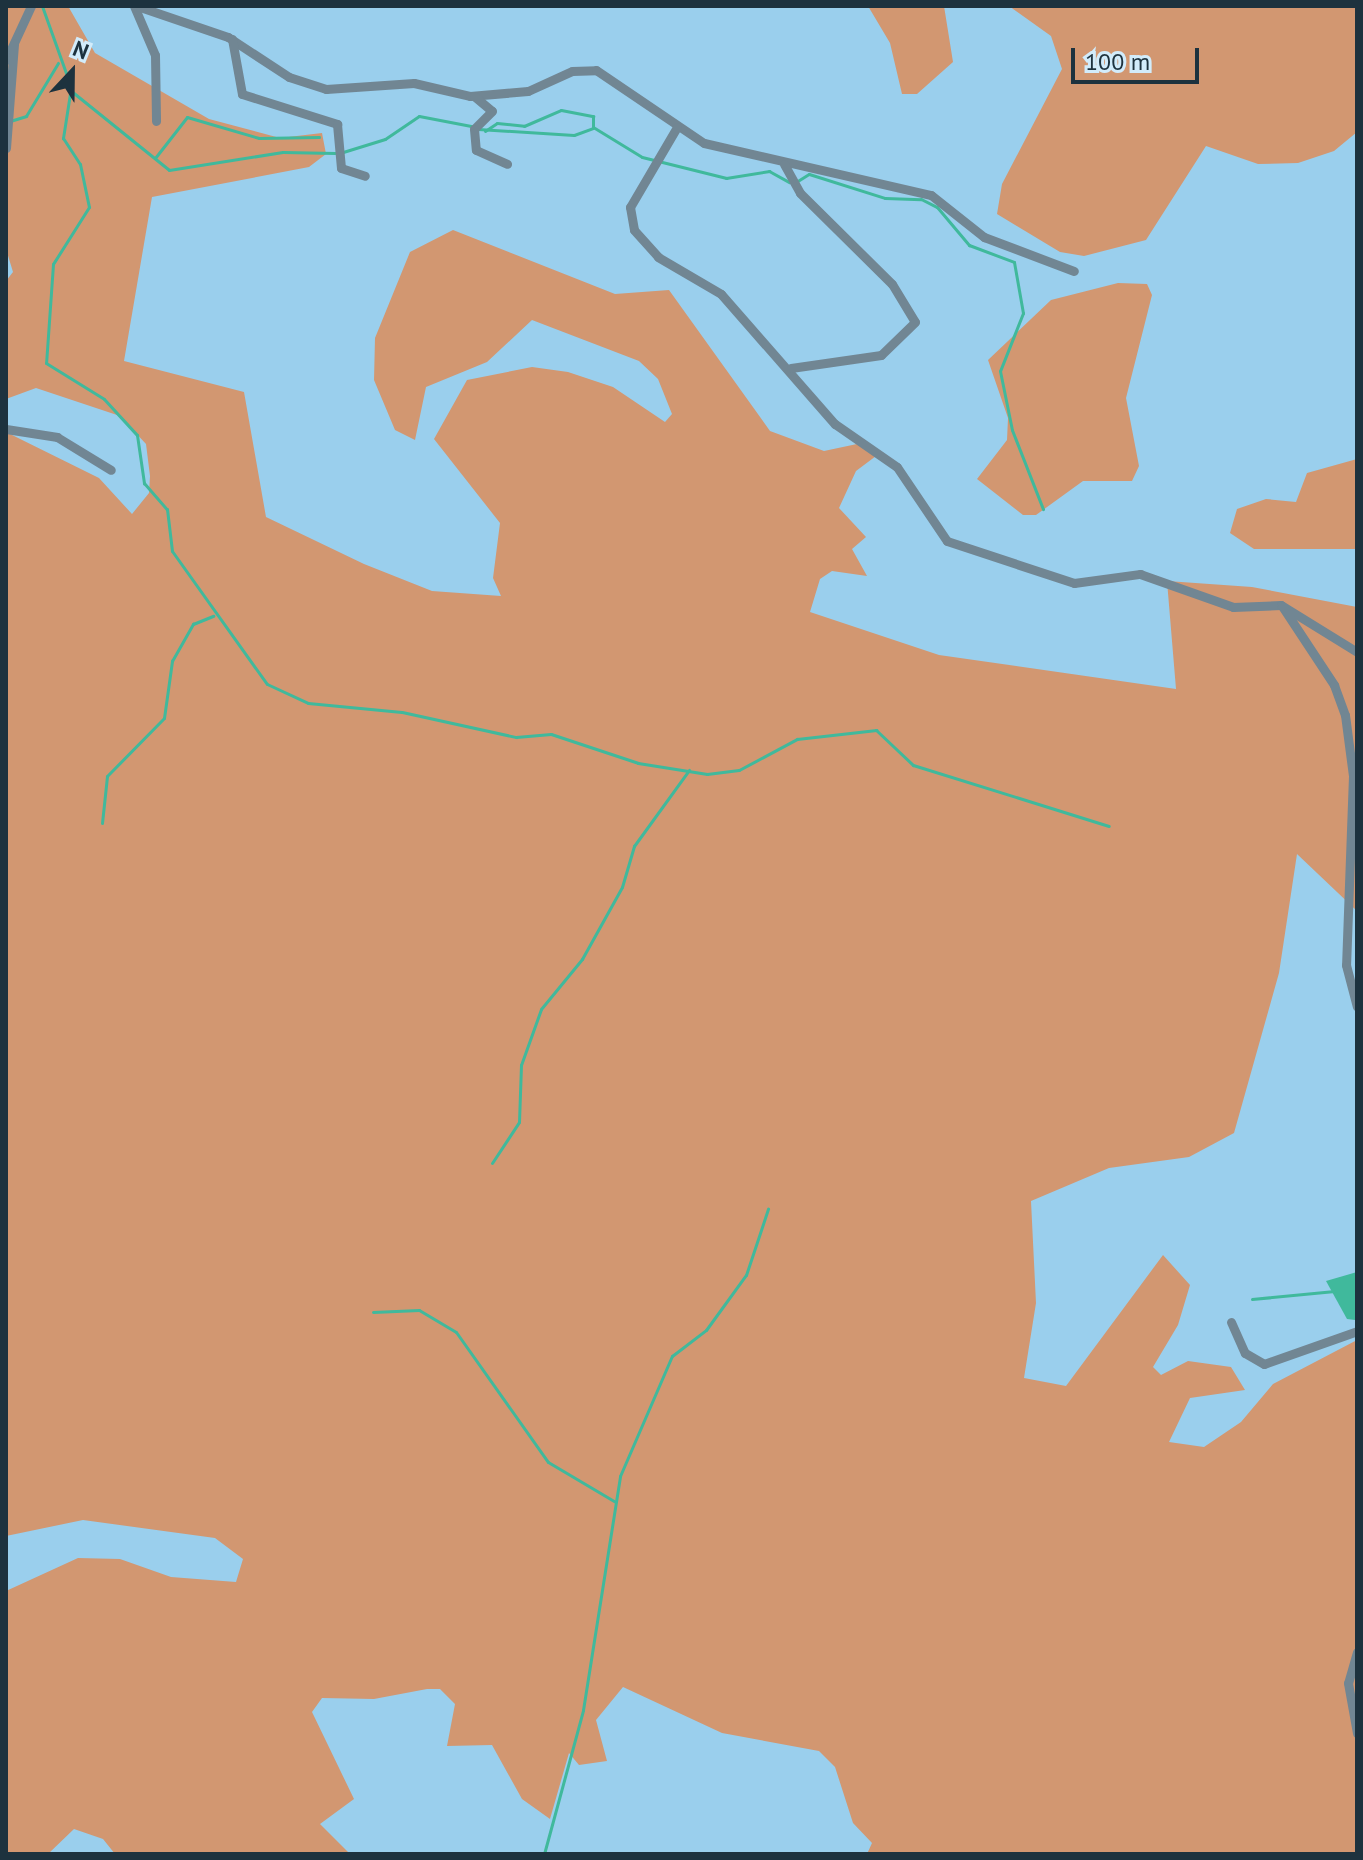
<!DOCTYPE html>
<html>
<head>
<meta charset="utf-8">
<style>
	body { margin:0 }
	#map { position:relative; width:1363px; height:1860px; overflow:hidden; background:#9acfed; font-family:"PT Sans",sans-serif }
	div>[style] { position:absolute }
	.green>* { inset:0; background:#d29771 }
	.water>* { inset:0; background:#40b99c }
	.stream>* { height:3px; margin:-1.5px; padding:0 1.5px; transform-origin:1.5px; border-radius:1.5px; background:#40b99c }
	.street>* { height:9px; margin:-4.5px; padding:0 4.5px; transform-origin:4.5px; border-radius:4.5px; background:#718693 }
	span { translate:-50% -50%; white-space:nowrap; text-align:center; line-height:1.15; -webkit-text-stroke:7px #d2ecfb; paint-order:stroke }
	.frame { position:absolute; inset:0; border:8px solid #1d323e; pointer-events:none }
	.north { position:absolute; left:32px; top:32px; width:80px; height:80px; -webkit-text-stroke:6px #d2ecfb; paint-order:stroke; rotate:22deg; font-size:22px; font-weight:700; line-height:32px; text-align:center; color:#1d323e }
	.north::after { content:''; display:block; margin:auto; width:28px; height:36px; background:#1d323e; clip-path:polygon(50% 0,100% 100%,50% 72%,0 100%) }
	.scale { position:absolute; left:1071px; top:48px; width:128px; height:36px; box-sizing:border-box; border:4px solid #1d323e; border-top:0; padding-left:10px; font-size:24px; line-height:28px; white-space:nowrap; color:#1d323e; -webkit-text-stroke:6px #d2ecfb; paint-order:stroke }
</style>
</head>
<body>
<div id="map">
	<div class="green">
		<i style="clip-path:polygon(6px 6px,68px 6px,95px 53px,209px 119px,280px 138px,322px 133px,326px 154px,309px 167px,152px 197px,124px 361px,244px 392px,266px 517px,364px 564px,432px 591px,501px 596px,493px 578px,500px 523px,434px 439px,467px 380px,532px 367px,568px 372px,613px 387px,665px 422px,672px 414px,658px 379px,639px 361px,532px 320px,487px 362px,426px 387px,415px 440px,395px 430px,374px 380px,375px 338px,410px 252px,453px 230px,615px 294px,669px 290px,770px 431px,824px 451px,857px 444px,876px 456px,856px 471px,839px 508px,866px 537px,852px 549px,867px 576px,832px 571px,820px 579px,810px 612px,939px 655px,1176px 689px,1167px 581px,1252px 587px,1357px 607px,1357px 911px,1297px 854px,1279px 973px,1234px 1133px,1189px 1157px,1109px 1168px,1031px 1201px,1036px 1303px,1024px 1378px,1066px 1386px,1163px 1255px,1190px 1285px,1178px 1325px,1153px 1367px,1161px 1375px,1188px 1361px,1231px 1367px,1245px 1390px,1190px 1398px,1169px 1442px,1204px 1447px,1241px 1422px,1273px 1384px,1357px 1340px,1357px 1854px,867px 1854px,872px 1843px,853px 1823px,835px 1767px,819px 1751px,722px 1733px,623px 1687px,596px 1720px,607px 1761px,579px 1765px,569px 1753px,550px 1819px,522px 1799px,492px 1745px,447px 1746px,455px 1704px,440px 1689px,427px 1689px,374px 1699px,322px 1698px,312px 1712px,354px 1799px,320px 1824px,350px 1854px,115px 1854px,103px 1839px,74px 1829px,48px 1854px,6px 1854px,6px 1591px,78px 1558px,120px 1559px,171px 1577px,236px 1582px,243px 1559px,215px 1538px,83px 1520px,6px 1536px,6px 432px,99px 478px,132px 514px,149px 493px,150px 476px,146px 444px,120px 416px,36px 388px,6px 399px,6px 281px,13px 272px,6px 249px)"></i>
		<i style="clip-path:polygon(868px 6px,944px 6px,953px 62px,917px 94px,902px 94px,890px 43px)"></i>
		<i style="clip-path:polygon(1009px 6px,1357px 6px,1357px 132px,1334px 151px,1298px 163px,1258px 164px,1206px 146px,1146px 240px,1084px 256px,1060px 252px,997px 214px,1002px 184px,1062px 69px,1051px 36px)"></i>
		<i style="clip-path:polygon(1118px 283px,1147px 284px,1152px 295px,1126px 398px,1139px 466px,1132px 481px,1083px 481px,1036px 515px,1023px 515px,977px 479px,1007px 440px,1008px 418px,988px 360px,1051px 300px)"></i>
		<i style="clip-path:polygon(1357px 459px,1357px 549px,1254px 549px,1230px 533px,1237px 509px,1266px 499px,1296px 502px,1307px 473px)"></i>
	</div>
	<div class="water">
		<i style="clip-path:polygon(1357px 1272px,1357px 1320px,1355px 1320px,1347px 1319px,1326px 1281px)"></i>
	</div>
	<div class="stream">
		<i style="left:42px;top:6px;width:86px;rotate:70.3deg"></i>
		<i style="left:71px;top:87px;width:52px;rotate:98.9deg"></i>
		<i style="left:63px;top:138px;width:31px;rotate:57deg"></i>
		<i style="left:80px;top:164px;width:44px;rotate:78.2deg"></i>
		<i style="left:89px;top:207px;width:67px;rotate:122.3deg"></i>
		<i style="left:53px;top:264px;width:99px;rotate:94deg"></i>
		<i style="left:46px;top:363px;width:68px;rotate:31.8deg"></i>
		<i style="left:104px;top:399px;width:49px;rotate:47.5deg"></i>
		<i style="left:137px;top:435px;width:49px;rotate:81.7deg"></i>
		<i style="left:144px;top:483px;width:35px;rotate:49deg"></i>
		<i style="left:167px;top:509px;width:42px;rotate:83.2deg"></i>
		<i style="left:172px;top:551px;width:163px;rotate:54.5deg"></i>
		<i style="left:267px;top:684px;width:45px;rotate:24.9deg"></i>
		<i style="left:308px;top:703px;width:94px;rotate:5.5deg"></i>
		<i style="left:402px;top:712px;width:117px;rotate:12.4deg"></i>
		<i style="left:516px;top:737px;width:35px;rotate:-5deg"></i>
		<i style="left:551px;top:734px;width:92px;rotate:18.4deg"></i>
		<i style="left:638px;top:763px;width:70px;rotate:9.1deg"></i>
		<i style="left:707px;top:774px;width:32px;rotate:-7deg"></i>
		<i style="left:739px;top:770px;width:66px;rotate:-28.1deg"></i>
		<i style="left:797px;top:739px;width:80px;rotate:-6.5deg"></i>
		<i style="left:876px;top:730px;width:51px;rotate:43.4deg"></i>
		<i style="left:913px;top:765px;width:205px;rotate:17.3deg"></i>
		<i style="left:70px;top:90px;width:127px;rotate:38.9deg"></i>
		<i style="left:169px;top:170px;width:115px;rotate:-9deg"></i>
		<i style="left:283px;top:152px;width:52px;rotate:1.1deg"></i>
		<i style="left:10px;top:121px;width:17px;rotate:-17deg"></i>
		<i style="left:26px;top:116px;width:62px;rotate:-58.9deg"></i>
		<i style="left:593px;top:127px;width:57px;rotate:31.5deg"></i>
		<i style="left:642px;top:157px;width:87px;rotate:14deg"></i>
		<i style="left:726px;top:178px;width:44px;rotate:-9.2deg"></i>
		<i style="left:769px;top:171px;width:23px;rotate:29deg"></i>
		<i style="left:478px;top:129px;width:96px;rotate:3.6deg"></i>
		<i style="left:574px;top:135px;width:20px;rotate:-20deg"></i>
		<i style="left:485px;top:131px;width:14px;rotate:-34deg"></i>
		<i style="left:497px;top:123px;width:27px;rotate:6deg"></i>
		<i style="left:524px;top:126px;width:40px;rotate:-23.4deg"></i>
		<i style="left:561px;top:110px;width:33px;rotate:11deg"></i>
		<i style="left:593px;top:116px;width:11px;rotate:90deg"></i>
		<i style="left:343px;top:152px;width:44px;rotate:-17.2deg"></i>
		<i style="left:385px;top:139px;width:41px;rotate:-34.1deg"></i>
		<i style="left:419px;top:116px;width:53px;rotate:10.9deg"></i>
		<i style="left:155px;top:158px;width:52px;rotate:-52deg"></i>
		<i style="left:187px;top:117px;width:75px;rotate:16.3deg"></i>
		<i style="left:259px;top:138px;width:60px;rotate:-1deg"></i>
		<i style="left:796px;top:182px;width:15px;rotate:-32deg"></i>
		<i style="left:809px;top:174px;width:80px;rotate:17.5deg"></i>
		<i style="left:885px;top:198px;width:36px;rotate:2deg"></i>
		<i style="left:921px;top:199px;width:18px;rotate:27deg"></i>
		<i style="left:937px;top:207px;width:50px;rotate:49.9deg"></i>
		<i style="left:969px;top:245px;width:48px;rotate:20.7deg"></i>
		<i style="left:1014px;top:262px;width:52px;rotate:80deg"></i>
		<i style="left:1023px;top:313px;width:62px;rotate:111.6deg"></i>
		<i style="left:1000px;top:371px;width:60px;rotate:78.5deg"></i>
		<i style="left:1012px;top:430px;width:85px;rotate:68.6deg"></i>
		<i style="left:102px;top:823px;width:47px;rotate:-83.9deg"></i>
		<i style="left:107px;top:776px;width:81px;rotate:-45.5deg"></i>
		<i style="left:164px;top:718px;width:58px;rotate:-82deg"></i>
		<i style="left:172px;top:661px;width:43px;rotate:-60.4deg"></i>
		<i style="left:193px;top:624px;width:22px;rotate:-22deg"></i>
		<i style="left:492px;top:1163px;width:49px;rotate:-56.6deg"></i>
		<i style="left:519px;top:1122px;width:57px;rotate:-88deg"></i>
		<i style="left:521px;top:1065px;width:59px;rotate:-70.3deg"></i>
		<i style="left:541px;top:1009px;width:65px;rotate:-50.6deg"></i>
		<i style="left:582px;top:959px;width:82px;rotate:-60.9deg"></i>
		<i style="left:622px;top:887px;width:43px;rotate:-73.7deg"></i>
		<i style="left:634px;top:846px;width:94px;rotate:-54.1deg"></i>
		<i style="left:1252px;top:1299px;width:83px;rotate:-5.5deg"></i>
		<i style="left:373px;top:1312px;width:46px;rotate:-2.5deg"></i>
		<i style="left:419px;top:1310px;width:43px;rotate:30.7deg"></i>
		<i style="left:456px;top:1332px;width:159px;rotate:54.7deg"></i>
		<i style="left:548px;top:1462px;width:77px;rotate:30.6deg"></i>
		<i style="left:544px;top:1854px;width:149px;rotate:-74.8deg"></i>
		<i style="left:583px;top:1710px;width:237px;rotate:-81deg"></i>
		<i style="left:620px;top:1476px;width:131px;rotate:-66.6deg"></i>
		<i style="left:672px;top:1356px;width:43px;rotate:-37.4deg"></i>
		<i style="left:706px;top:1330px;width:68px;rotate:-54deg"></i>
		<i style="left:746px;top:1275px;width:70px;rotate:-71.6deg"></i>
	</div>
	<div class="street">
		<i style="left:134px;top:6px;width:53px;rotate:66.8deg"></i>
		<i style="left:155px;top:55px;width:66px;rotate:89.1deg"></i>
		<i style="left:137px;top:6px;width:96px;rotate:18.8deg"></i>
		<i style="left:228px;top:37px;width:73px;rotate:33.3deg"></i>
		<i style="left:289px;top:77px;width:39px;rotate:18deg"></i>
		<i style="left:326px;top:89px;width:88px;rotate:-3.9deg"></i>
		<i style="left:414px;top:83px;width:57px;rotate:13.1deg"></i>
		<i style="left:470px;top:96px;width:58px;rotate:-4.9deg"></i>
		<i style="left:528px;top:91px;width:48px;rotate:-24.4deg"></i>
		<i style="left:572px;top:71px;width:24px;rotate:-2deg"></i>
		<i style="left:596px;top:70px;width:130px;rotate:34.1deg"></i>
		<i style="left:704px;top:143px;width:233px;rotate:12.9deg"></i>
		<i style="left:931px;top:195px;width:68px;rotate:38.4deg"></i>
		<i style="left:984px;top:237px;width:96px;rotate:20.7deg"></i>
		<i style="left:232px;top:39px;width:56px;rotate:79.7deg"></i>
		<i style="left:242px;top:94px;width:100px;rotate:17.5deg"></i>
		<i style="left:337px;top:124px;width:44px;rotate:84.8deg"></i>
		<i style="left:341px;top:168px;width:25px;rotate:18deg"></i>
		<i style="left:6px;top:60px;width:60px;rotate:-65.2deg"></i>
		<i style="left:474px;top:96px;width:23px;rotate:40deg"></i>
		<i style="left:492px;top:111px;width:25px;rotate:135deg"></i>
		<i style="left:474px;top:129px;width:21px;rotate:85deg"></i>
		<i style="left:476px;top:150px;width:34px;rotate:24deg"></i>
		<i style="left:677px;top:127px;width:93px;rotate:120.4deg"></i>
		<i style="left:630px;top:207px;width:23px;rotate:80deg"></i>
		<i style="left:634px;top:230px;width:36px;rotate:48deg"></i>
		<i style="left:658px;top:257px;width:73px;rotate:30.4deg"></i>
		<i style="left:721px;top:294px;width:173px;rotate:48.8deg"></i>
		<i style="left:835px;top:424px;width:75px;rotate:34.7deg"></i>
		<i style="left:897px;top:467px;width:89px;rotate:56deg"></i>
		<i style="left:947px;top:541px;width:134px;rotate:18.3deg"></i>
		<i style="left:1074px;top:583px;width:67px;rotate:-7.8deg"></i>
		<i style="left:1140px;top:574px;width:99px;rotate:19.5deg"></i>
		<i style="left:1233px;top:607px;width:48px;rotate:-2.4deg"></i>
		<i style="left:1281px;top:605px;width:89px;rotate:31.7deg"></i>
		<i style="left:6px;top:148px;width:105px;rotate:-85.6deg"></i>
		<i style="left:784px;top:164px;width:33px;rotate:61deg"></i>
		<i style="left:800px;top:193px;width:129px;rotate:44.7deg"></i>
		<i style="left:892px;top:284px;width:44px;rotate:58.8deg"></i>
		<i style="left:915px;top:322px;width:47px;rotate:135.9deg"></i>
		<i style="left:881px;top:355px;width:91px;rotate:171.8deg"></i>
		<i style="left:6px;top:429px;width:52px;rotate:8.9deg"></i>
		<i style="left:57px;top:437px;width:63px;rotate:31.4deg"></i>
		<i style="left:1282px;top:606px;width:95px;rotate:56.6deg"></i>
		<i style="left:1334px;top:685px;width:32px;rotate:70deg"></i>
		<i style="left:1345px;top:715px;width:62px;rotate:82.5deg"></i>
		<i style="left:1353px;top:776px;width:189px;rotate:92.1deg"></i>
		<i style="left:1346px;top:965px;width:43px;rotate:75.3deg"></i>
		<i style="left:1231px;top:1322px;width:34px;rotate:66deg"></i>
		<i style="left:1245px;top:1353px;width:22px;rotate:30deg"></i>
		<i style="left:1264px;top:1364px;width:99px;rotate:-19.5deg"></i>
		<i style="left:1357px;top:1652px;width:32px;rotate:106deg"></i>
		<i style="left:1348px;top:1683px;width:51px;rotate:79.8deg"></i>
	</div>
	<div class="frame"></div>
	<div class="north">N</div>
	<div class="scale">100 m</div>
</div>
</body>
</html>
